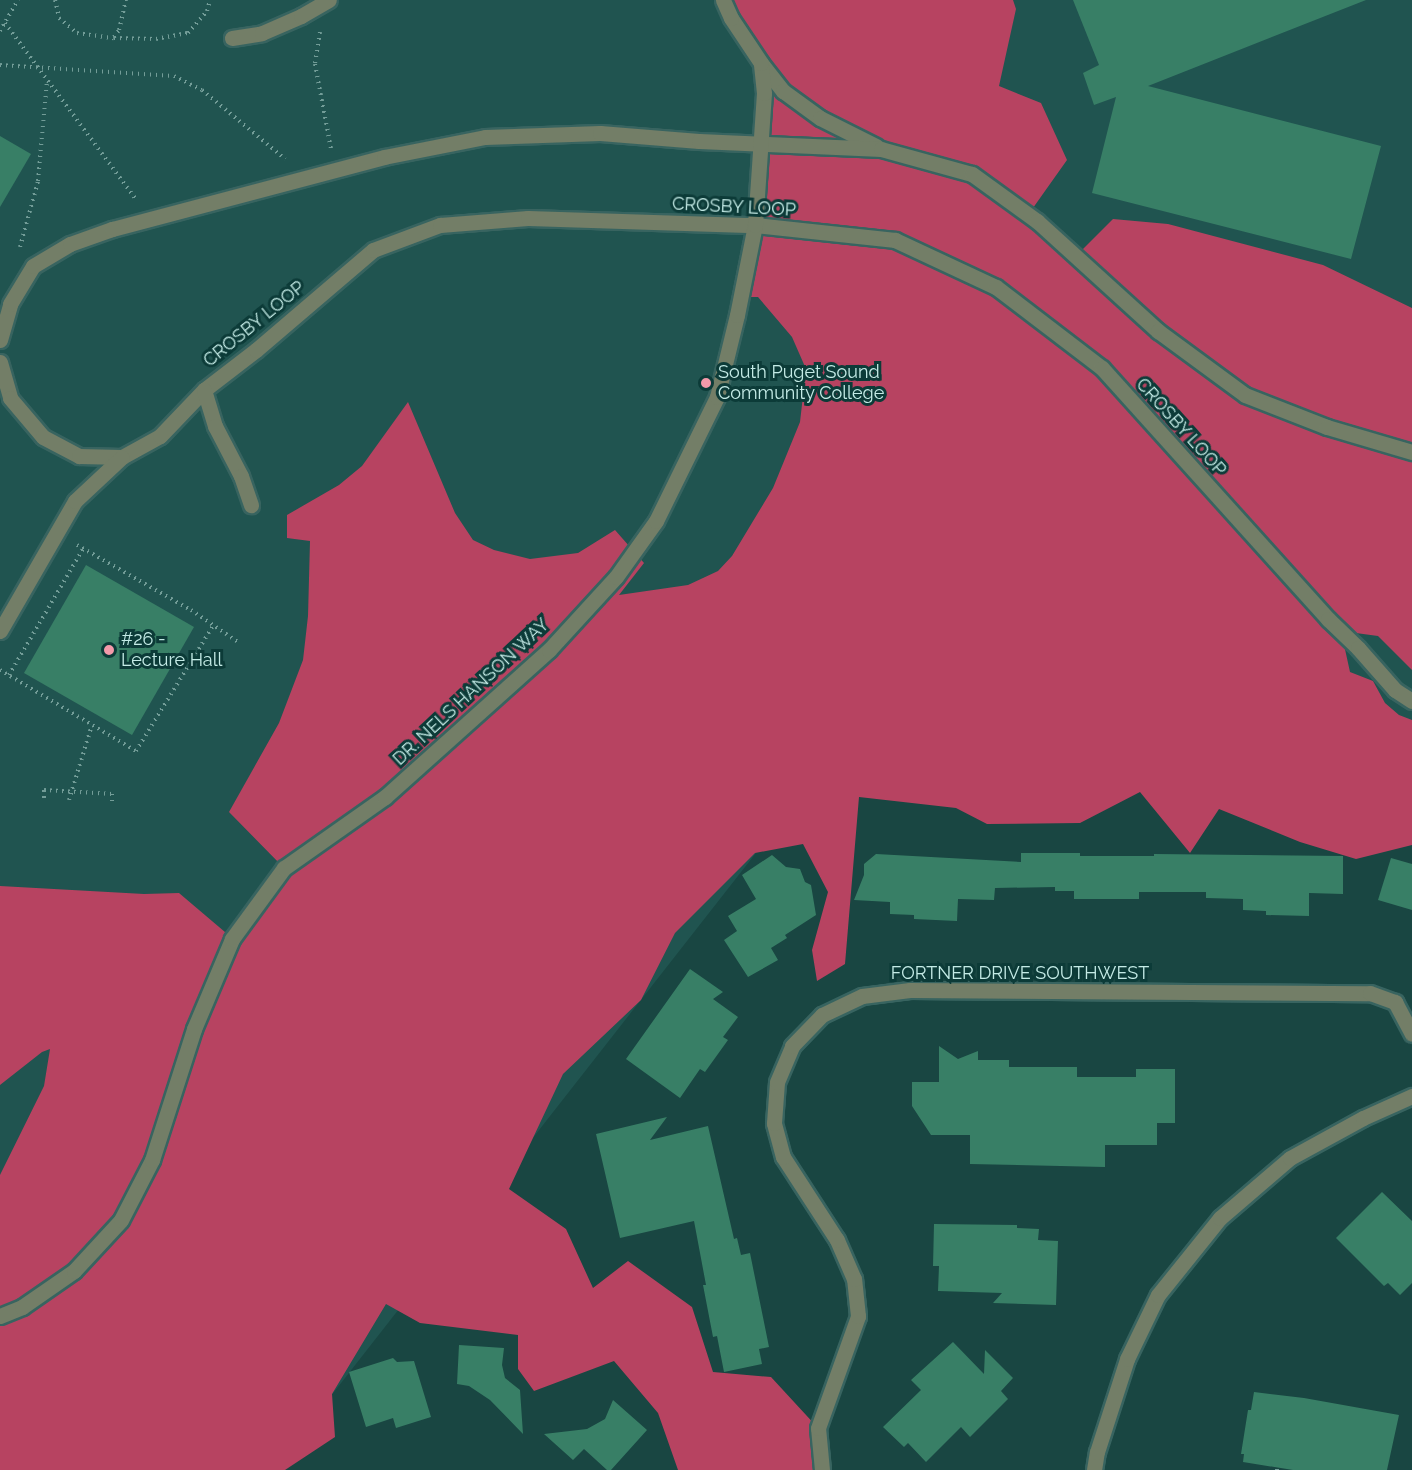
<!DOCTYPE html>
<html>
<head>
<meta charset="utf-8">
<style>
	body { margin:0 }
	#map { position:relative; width:1412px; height:1470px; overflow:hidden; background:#194642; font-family:Raleway,sans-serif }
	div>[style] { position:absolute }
	.built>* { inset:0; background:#205450 }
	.forest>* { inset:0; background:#b74361 }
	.building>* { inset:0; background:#387f66 }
	.path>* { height:4px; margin-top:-2px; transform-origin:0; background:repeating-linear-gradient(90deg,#739d98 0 1.5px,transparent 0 6px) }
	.roads { filter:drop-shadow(2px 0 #386460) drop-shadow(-2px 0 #386460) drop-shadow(0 2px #386460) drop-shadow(0 -2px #386460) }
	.minor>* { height:15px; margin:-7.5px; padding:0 7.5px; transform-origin:7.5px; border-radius:7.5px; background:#737e67 }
	.dots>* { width:16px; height:16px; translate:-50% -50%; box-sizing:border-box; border:3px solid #0c3b38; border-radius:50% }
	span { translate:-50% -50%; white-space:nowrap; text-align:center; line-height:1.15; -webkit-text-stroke:6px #0c3b38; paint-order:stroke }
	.street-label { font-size:18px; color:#c4ebe6 }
	.poi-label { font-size:18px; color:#c4ebe6 }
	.left { translate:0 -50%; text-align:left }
</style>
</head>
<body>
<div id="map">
	<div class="built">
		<i style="clip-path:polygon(0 0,1412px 0,1412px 768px,824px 766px,273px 1470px,0 1470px)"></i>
	</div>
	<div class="forest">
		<i style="clip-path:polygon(723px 0,1013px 0,1016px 9px,999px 86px,1041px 103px,1067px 160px,1028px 215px,1076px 256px,1113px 219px,1168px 224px,1323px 265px,1412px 308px,1412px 670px,1378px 636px,1341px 631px,1350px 672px,1373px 681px,1385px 703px,1399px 715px,1412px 720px,1412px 845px,1356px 859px,1300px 842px,1219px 809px,1190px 853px,1140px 792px,1080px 823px,987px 824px,956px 808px,859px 797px,845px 964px,817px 981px,812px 950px,828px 892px,803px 844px,755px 853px,675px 933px,641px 1000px,563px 1074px,509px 1189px,566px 1229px,593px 1288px,628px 1261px,692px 1307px,713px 1372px,771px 1377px,818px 1428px,822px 1470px,678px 1470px,658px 1413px,614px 1361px,534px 1391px,518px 1369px,518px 1335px,420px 1323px,386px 1304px,332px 1394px,335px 1437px,285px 1470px,0 1470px,0 1175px,44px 1086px,50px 1049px,42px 1052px,0 1085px,0 886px,144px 894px,179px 893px,232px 938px,284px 868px,229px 812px,279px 723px,303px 660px,308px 616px,310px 541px,287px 538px,287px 515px,339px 485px,362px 466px,408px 402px,455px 513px,473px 540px,494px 550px,530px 559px,578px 553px,615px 530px,644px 563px,619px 595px,688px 585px,718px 571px,732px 556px,773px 488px,800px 422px,806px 369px,792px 337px,758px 297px,741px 297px,755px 225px,761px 63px)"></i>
	</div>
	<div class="building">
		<i style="clip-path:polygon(1073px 0,1366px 0,1148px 86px,1381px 146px,1351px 259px,1092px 193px,1116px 97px,1094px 105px,1083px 73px,1099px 65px)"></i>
		<i style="clip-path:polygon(0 136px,31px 154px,0 207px)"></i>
		<i style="clip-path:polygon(86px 565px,194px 627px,132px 735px,24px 673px)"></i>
		<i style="clip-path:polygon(1021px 853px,1080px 853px,1080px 856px,1154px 856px,1154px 854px,1343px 856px,1343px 894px,1309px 893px,1309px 916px,1266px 915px,1266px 911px,1243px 910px,1243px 899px,1206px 898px,1206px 892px,1139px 892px,1139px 899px,1074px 899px,1074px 891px,1055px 891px,1055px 887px,995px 888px,994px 900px,958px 899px,957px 921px,914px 919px,914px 915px,890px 914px,890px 902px,854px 900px,864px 875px,864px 864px,876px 854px,1021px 862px)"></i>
		<i style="clip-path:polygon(772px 855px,786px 867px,800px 869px,805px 882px,811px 885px,816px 915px,785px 935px,787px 938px,771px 948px,778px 960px,748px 977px,724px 940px,737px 931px,728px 916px,756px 899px,742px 875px)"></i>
		<i style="clip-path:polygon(1391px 858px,1412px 864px,1412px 910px,1378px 900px)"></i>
		<i style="clip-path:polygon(690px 969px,723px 992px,713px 999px,738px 1017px,723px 1037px,728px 1040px,705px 1072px,700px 1069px,680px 1098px,626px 1059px)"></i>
		<i style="clip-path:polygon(939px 1046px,958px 1059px,978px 1051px,978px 1060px,1009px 1060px,1009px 1067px,1077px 1067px,1077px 1077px,1136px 1077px,1136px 1069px,1175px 1069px,1175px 1123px,1157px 1123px,1157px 1145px,1105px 1145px,1105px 1167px,970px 1164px,970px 1135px,931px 1135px,912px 1106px,912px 1082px,939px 1082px)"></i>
		<i style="clip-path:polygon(667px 1117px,650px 1140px,708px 1126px,734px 1239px,737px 1238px,741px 1255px,750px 1253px,769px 1347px,759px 1349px,762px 1364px,724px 1372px,717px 1336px,713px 1337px,703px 1285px,706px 1285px,694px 1221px,620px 1238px,596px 1134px)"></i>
		<i style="clip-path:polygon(1382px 1192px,1412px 1221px,1412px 1283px,1400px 1295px,1388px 1283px,1384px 1286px,1336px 1238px)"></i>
		<i style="clip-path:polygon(934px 1224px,1017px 1225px,1017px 1228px,1039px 1229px,1038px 1240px,1058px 1241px,1056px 1305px,993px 1303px,1002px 1293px,938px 1291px,939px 1266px,933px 1266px)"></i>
		<i style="clip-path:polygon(953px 1342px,984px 1374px,985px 1350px,1013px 1378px,1001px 1391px,1008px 1399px,970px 1437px,961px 1427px,926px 1462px,908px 1443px,904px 1447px,883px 1427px,921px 1390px,911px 1380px)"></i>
		<i style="clip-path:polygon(459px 1345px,504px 1348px,502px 1365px,505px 1378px,520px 1390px,523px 1434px,490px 1400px,469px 1386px,457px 1384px)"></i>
		<i style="clip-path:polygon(393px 1358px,397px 1362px,414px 1361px,431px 1417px,396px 1428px,393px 1418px,366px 1427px,349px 1372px)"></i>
		<i style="clip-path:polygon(1254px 1392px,1304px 1398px,1399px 1415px,1387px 1470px,1293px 1470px,1243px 1462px,1244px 1454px,1241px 1454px,1248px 1410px,1251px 1410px)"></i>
		<i style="clip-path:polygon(613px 1400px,647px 1430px,611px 1470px,607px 1470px,584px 1449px,573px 1460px,544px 1434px,587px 1429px,605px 1419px)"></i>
	</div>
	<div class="path">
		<i style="left:55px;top:0;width:18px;rotate:77deg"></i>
		<i style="left:59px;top:18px;width:23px;rotate:40deg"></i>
		<i style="left:77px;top:33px;width:37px;rotate:8deg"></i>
		<i style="left:114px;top:38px;width:42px;rotate:1.4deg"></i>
		<i style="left:156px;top:39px;width:33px;rotate:-11deg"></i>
		<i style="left:188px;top:33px;width:29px;rotate:-49deg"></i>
		<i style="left:207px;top:11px;width:11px;rotate:-75deg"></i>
		<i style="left:5px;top:23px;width:218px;rotate:53.4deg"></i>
		<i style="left:0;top:31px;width:36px;rotate:-60deg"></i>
		<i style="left:320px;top:32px;width:32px;rotate:99deg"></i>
		<i style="left:315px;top:64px;width:86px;rotate:79.3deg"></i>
		<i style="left:114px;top:37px;width:9px;rotate:-54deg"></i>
		<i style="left:119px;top:30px;width:31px;rotate:-77deg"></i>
		<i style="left:0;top:65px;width:174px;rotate:3.6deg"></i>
		<i style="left:174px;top:76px;width:31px;rotate:27deg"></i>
		<i style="left:202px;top:90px;width:108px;rotate:39.7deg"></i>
		<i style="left:20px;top:247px;width:68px;rotate:-74.7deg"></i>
		<i style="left:38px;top:181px;width:101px;rotate:-84.9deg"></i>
		<i style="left:77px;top:545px;width:131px;rotate:29.7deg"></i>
		<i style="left:191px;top:610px;width:57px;rotate:34.2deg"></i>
		<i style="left:0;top:670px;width:158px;rotate:30.8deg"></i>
		<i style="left:136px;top:751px;width:147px;rotate:-58.4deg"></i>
		<i style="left:9px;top:675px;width:146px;rotate:-59.6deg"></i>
		<i style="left:44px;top:798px;width:8px;rotate:-90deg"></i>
		<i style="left:44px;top:790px;width:68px;rotate:3.4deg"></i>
		<i style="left:112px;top:794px;width:9px;rotate:90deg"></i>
		<i style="left:69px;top:800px;width:78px;rotate:-73deg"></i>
		<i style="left:1277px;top:1470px;width:3px;rotate:-90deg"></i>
	</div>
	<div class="roads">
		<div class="minor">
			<i style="left:232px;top:38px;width:30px;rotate:-9deg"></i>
			<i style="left:262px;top:33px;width:43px;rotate:-23.6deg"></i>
			<i style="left:301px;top:16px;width:32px;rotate:-30deg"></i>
			<i style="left:761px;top:63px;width:36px;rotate:52deg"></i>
			<i style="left:783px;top:91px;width:46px;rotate:36.1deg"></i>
			<i style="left:820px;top:118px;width:63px;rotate:26.6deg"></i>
			<i style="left:0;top:340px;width:37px;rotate:-74deg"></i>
			<i style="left:10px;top:304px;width:44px;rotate:-58.8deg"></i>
			<i style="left:33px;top:266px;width:43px;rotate:-30.7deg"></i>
			<i style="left:70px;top:244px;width:45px;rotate:-19.7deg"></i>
			<i style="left:112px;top:229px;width:281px;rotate:-14.8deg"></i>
			<i style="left:384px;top:157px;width:103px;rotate:-11.2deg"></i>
			<i style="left:485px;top:137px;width:115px;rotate:-2deg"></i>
			<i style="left:600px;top:133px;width:99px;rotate:4.6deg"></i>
			<i style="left:699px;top:141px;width:182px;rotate:2.5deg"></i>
			<i style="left:881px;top:149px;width:94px;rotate:15.4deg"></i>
			<i style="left:972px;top:174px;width:80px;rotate:35.9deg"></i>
			<i style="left:1037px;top:221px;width:164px;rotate:42.3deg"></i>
			<i style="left:1158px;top:331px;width:108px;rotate:36.3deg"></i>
			<i style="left:1245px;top:395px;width:88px;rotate:21.3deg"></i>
			<i style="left:1327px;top:427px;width:89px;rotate:16.4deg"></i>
			<i style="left:0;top:362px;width:37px;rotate:74deg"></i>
			<i style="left:10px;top:398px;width:51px;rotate:49.8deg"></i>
			<i style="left:43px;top:437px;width:41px;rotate:27.8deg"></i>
			<i style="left:79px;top:456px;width:43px;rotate:1.3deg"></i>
			<i style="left:122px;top:457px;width:43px;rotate:-28.9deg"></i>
			<i style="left:160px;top:436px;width:64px;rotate:-46.3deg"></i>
			<i style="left:204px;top:390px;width:66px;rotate:-37.6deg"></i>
			<i style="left:256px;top:350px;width:154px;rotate:-40.5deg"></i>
			<i style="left:373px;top:250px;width:72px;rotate:-20.5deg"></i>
			<i style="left:440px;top:225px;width:88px;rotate:-4.5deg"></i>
			<i style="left:528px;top:218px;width:227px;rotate:1.8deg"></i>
			<i style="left:755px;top:225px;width:141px;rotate:6.1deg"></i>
			<i style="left:895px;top:240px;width:111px;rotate:25deg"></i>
			<i style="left:996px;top:287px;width:133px;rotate:37.4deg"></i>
			<i style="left:1102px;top:368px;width:338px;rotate:48deg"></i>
			<i style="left:1328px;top:619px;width:42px;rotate:44deg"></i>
			<i style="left:1358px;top:648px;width:56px;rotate:48.6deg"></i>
			<i style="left:1395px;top:690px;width:20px;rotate:33deg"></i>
			<i style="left:204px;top:390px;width:38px;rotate:73deg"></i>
			<i style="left:215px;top:426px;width:56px;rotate:62.5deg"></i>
			<i style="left:241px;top:476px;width:31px;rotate:71deg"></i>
			<i style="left:0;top:631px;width:150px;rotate:-60deg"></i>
			<i style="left:75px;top:501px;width:64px;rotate:-43.1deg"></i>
			<i style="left:0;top:1316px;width:24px;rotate:-22deg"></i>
			<i style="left:22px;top:1307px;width:63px;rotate:-34.7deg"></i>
			<i style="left:74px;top:1271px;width:69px;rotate:-47.3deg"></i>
			<i style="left:121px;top:1220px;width:68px;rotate:-62.7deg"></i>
			<i style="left:152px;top:1160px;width:138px;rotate:-72.2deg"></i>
			<i style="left:194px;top:1029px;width:98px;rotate:-67.1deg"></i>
			<i style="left:232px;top:939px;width:88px;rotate:-53.8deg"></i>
			<i style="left:284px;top:868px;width:123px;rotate:-35.1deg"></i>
			<i style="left:385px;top:797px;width:220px;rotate:-41.9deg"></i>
			<i style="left:549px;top:650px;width:99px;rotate:-47.5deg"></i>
			<i style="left:616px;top:577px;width:69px;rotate:-54.5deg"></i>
			<i style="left:656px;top:521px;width:138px;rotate:-63.8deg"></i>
			<i style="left:717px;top:397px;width:84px;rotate:-76.3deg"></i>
			<i style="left:737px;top:315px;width:92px;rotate:-78.7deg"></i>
			<i style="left:755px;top:225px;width:132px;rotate:-86.1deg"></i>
			<i style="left:764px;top:93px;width:30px;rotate:-96deg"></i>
			<i style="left:761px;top:63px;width:54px;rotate:-123.7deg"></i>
			<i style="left:731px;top:18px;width:20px;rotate:-114deg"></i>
			<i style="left:822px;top:1470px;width:42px;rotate:-95.4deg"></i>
			<i style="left:818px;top:1428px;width:119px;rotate:-70.3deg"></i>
			<i style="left:858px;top:1316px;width:37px;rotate:-96deg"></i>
			<i style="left:854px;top:1279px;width:43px;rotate:-113.6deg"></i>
			<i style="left:837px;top:1240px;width:99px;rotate:-123deg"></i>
			<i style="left:783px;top:1157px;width:35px;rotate:-105deg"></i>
			<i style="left:774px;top:1123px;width:41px;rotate:-85.8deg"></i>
			<i style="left:777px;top:1082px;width:39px;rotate:-67deg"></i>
			<i style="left:792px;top:1046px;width:43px;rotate:-45.9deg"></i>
			<i style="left:822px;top:1015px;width:44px;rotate:-25.4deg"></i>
			<i style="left:862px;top:996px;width:48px;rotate:-7.1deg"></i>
			<i style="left:910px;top:990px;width:460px;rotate:0.4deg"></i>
			<i style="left:1370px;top:993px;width:27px;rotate:20deg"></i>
			<i style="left:1395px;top:1002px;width:36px;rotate:62deg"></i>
			<i style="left:1094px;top:1470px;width:18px;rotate:-81deg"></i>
			<i style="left:1097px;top:1452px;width:98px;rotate:-72.1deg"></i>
			<i style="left:1127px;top:1359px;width:71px;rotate:-64.2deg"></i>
			<i style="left:1158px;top:1295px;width:99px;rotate:-51.2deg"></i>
			<i style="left:1220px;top:1218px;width:92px;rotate:-40.6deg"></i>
			<i style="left:1290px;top:1158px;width:83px;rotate:-28.7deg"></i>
			<i style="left:1363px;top:1118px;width:54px;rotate:-24.2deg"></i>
		</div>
	</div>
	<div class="dots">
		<i style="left:706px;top:383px;background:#f39aaa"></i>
		<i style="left:109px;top:650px;background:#f39aaa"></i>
	</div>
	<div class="street-label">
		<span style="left:734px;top:207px;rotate:3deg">CROSBY LOOP</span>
		<span style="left:254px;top:324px;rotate:-39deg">CROSBY LOOP</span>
		<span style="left:1181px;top:427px;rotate:48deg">CROSBY LOOP</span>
		<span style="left:471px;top:692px;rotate:-43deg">DR. NELS HANSON WAY</span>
		<span style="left:1020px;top:973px">FORTNER DRIVE SOUTHWEST</span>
	</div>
	<div class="poi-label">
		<span class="left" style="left:718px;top:383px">South Puget Sound<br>Community College</span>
		<span class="left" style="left:121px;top:650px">#26 -<br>Lecture Hall</span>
	</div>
</div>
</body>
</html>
